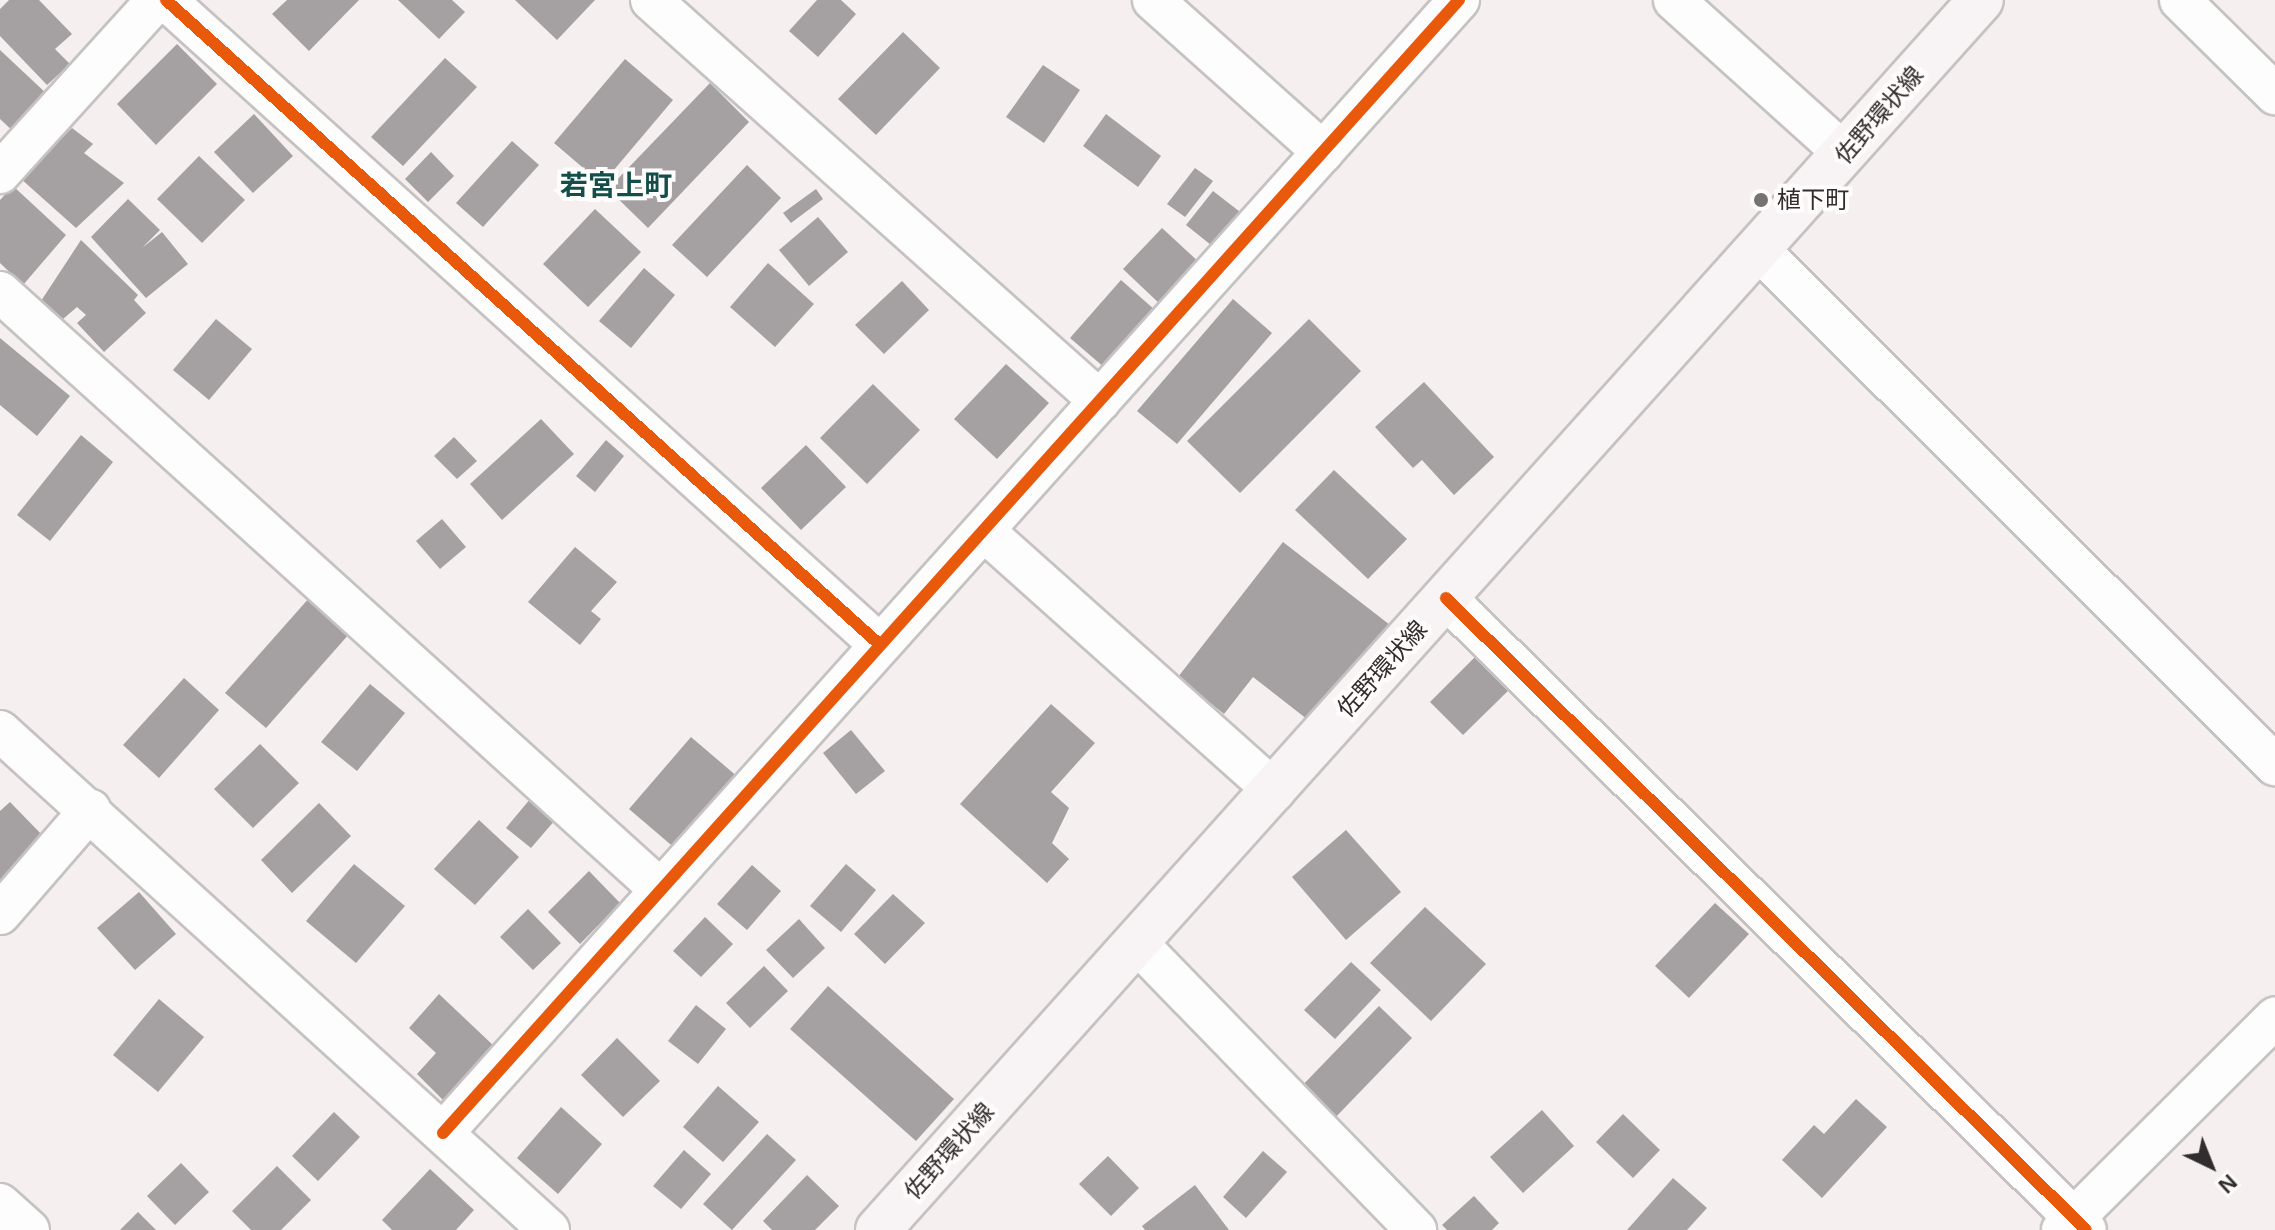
<!DOCTYPE html>
<html>
<head>
<meta charset="utf-8">
<style>
	body { margin:0 }
	#map { position:relative; width:2275px; height:1230px; overflow:hidden; background:#f5eff0; font-family:Helvetica,"Noto Sans JP",sans-serif }
	div>[style] { position:absolute }
	.building>* { inset:0; background:#a5a0a1 }
	.roads { filter:drop-shadow(2px 0 #c6c2c2) drop-shadow(-2px 0 #c6c2c2) drop-shadow(0 2px #c6c2c2) drop-shadow(0 -2px #c6c2c2) }
	.street>* { height:40px; margin:-20px; padding:0 20px; transform-origin:20px; border-radius:20px; background:#fefdfd }
	.secondary>* { height:44px; margin:-22px; padding:0 22px; transform-origin:22px; border-radius:22px; background:#f8f3f4 }
	.cycleway>* { height:12px; margin:-6px; padding:0 6px; transform-origin:6px; border-radius:6px; background:#e8590c }
	.dots>* { width:22px; height:22px; translate:-50% -50%; box-sizing:border-box; border:4px solid #fffcfc; border-radius:50% }
	span { translate:-50% -50%; white-space:nowrap; text-align:center; line-height:1.15; -webkit-text-stroke:8px #fffcfc; paint-order:stroke }
	.street-label { font-size:24px; color:#312d2e }
	.poi-label { font-size:24px; color:#312d2e }
	.left { translate:0 -50%; text-align:left }
	.quarter-label { font-size:28px; color:#134f4a; font-weight:700 }
	.north { position:absolute; left:2171px; top:1126px; width:80px; height:80px; -webkit-text-stroke:6px #fffcfc; paint-order:stroke; rotate:137deg; font-size:22px; font-weight:700; line-height:32px; text-align:center; color:#312d2e }
	.north::after { content:''; display:block; margin:auto; width:28px; height:36px; background:#312d2e; clip-path:polygon(50% 0,100% 100%,50% 72%,0 100%) }
</style>
</head>
<body>
<div id="map">
	<div class="building">
		<i style="clip-path:polygon(9px 0,39px 0,72px 34px,55px 49px,70px 64px,47px 85px,0 36px,0 9px)"></i>
		<i style="clip-path:polygon(287px 0,359px 0,309px 51px,272px 14px)"></i>
		<i style="clip-path:polygon(398px 0,452px 0,465px 12px,439px 39px)"></i>
		<i style="clip-path:polygon(515px 0,595px 0,557px 40px)"></i>
		<i style="clip-path:polygon(817px 0,841px 0,856px 14px,818px 57px,789px 31px)"></i>
		<i style="clip-path:polygon(903px 32px,940px 68px,876px 135px,838px 99px)"></i>
		<i style="clip-path:polygon(177px 44px,217px 84px,156px 145px,117px 104px)"></i>
		<i style="clip-path:polygon(0 50px,48px 95px,15px 133px,0 119px)"></i>
		<i style="clip-path:polygon(445px 58px,477px 87px,403px 166px,371px 137px)"></i>
		<i style="clip-path:polygon(625px 59px,673px 100px,602px 184px,554px 143px)"></i>
		<i style="clip-path:polygon(1043px 65px,1080px 90px,1044px 143px,1006px 117px)"></i>
		<i style="clip-path:polygon(710px 83px,749px 122px,648px 228px,608px 189px)"></i>
		<i style="clip-path:polygon(254px 114px,293px 156px,253px 193px,214px 152px)"></i>
		<i style="clip-path:polygon(1106px 114px,1161px 156px,1138px 187px,1083px 146px)"></i>
		<i style="clip-path:polygon(72px 128px,93px 144px,84px 153px,124px 183px,76px 228px,20px 178px)"></i>
		<i style="clip-path:polygon(512px 141px,539px 165px,483px 227px,456px 203px)"></i>
		<i style="clip-path:polygon(431px 152px,454px 176px,428px 202px,405px 179px)"></i>
		<i style="clip-path:polygon(199px 156px,245px 200px,202px 243px,157px 199px)"></i>
		<i style="clip-path:polygon(747px 165px,781px 198px,707px 277px,672px 245px)"></i>
		<i style="clip-path:polygon(1195px 168px,1213px 181px,1185px 217px,1167px 204px)"></i>
		<i style="clip-path:polygon(13px 186px,66px 235px,23px 285px,0 263px,0 200px)"></i>
		<i style="clip-path:polygon(816px 189px,823px 199px,791px 223px,783px 213px)"></i>
		<i style="clip-path:polygon(1213px 191px,1244px 215px,1216px 249px,1186px 225px)"></i>
		<i style="clip-path:polygon(128px 199px,160px 230px,142px 248px,162px 232px,188px 264px,146px 298px,91px 237px)"></i>
		<i style="clip-path:polygon(595px 209px,641px 252px,588px 307px,543px 264px)"></i>
		<i style="clip-path:polygon(818px 217px,848px 252px,809px 286px,779px 250px)"></i>
		<i style="clip-path:polygon(1162px 228px,1201px 264px,1161px 305px,1123px 269px)"></i>
		<i style="clip-path:polygon(81px 240px,138px 295px,134px 300px,146px 313px,104px 352px,77px 323px,86px 315px,77px 307px,63px 319px,41px 301px)"></i>
		<i style="clip-path:polygon(768px 263px,814px 304px,775px 347px,730px 307px)"></i>
		<i style="clip-path:polygon(644px 268px,675px 295px,631px 348px,599px 321px)"></i>
		<i style="clip-path:polygon(1121px 280px,1155px 310px,1105px 368px,1070px 338px)"></i>
		<i style="clip-path:polygon(902px 281px,929px 310px,884px 354px,855px 325px)"></i>
		<i style="clip-path:polygon(1233px 299px,1272px 333px,1177px 444px,1137px 411px)"></i>
		<i style="clip-path:polygon(216px 319px,252px 349px,209px 400px,173px 370px)"></i>
		<i style="clip-path:polygon(1309px 319px,1361px 371px,1240px 493px,1187px 441px)"></i>
		<i style="clip-path:polygon(0 338px,70px 396px,37px 436px,0 405px)"></i>
		<i style="clip-path:polygon(1006px 364px,1049px 403px,997px 459px,954px 419px)"></i>
		<i style="clip-path:polygon(1424px 382px,1494px 457px,1454px 495px,1422px 460px,1413px 468px,1375px 427px)"></i>
		<i style="clip-path:polygon(873px 384px,920px 430px,867px 484px,820px 438px)"></i>
		<i style="clip-path:polygon(541px 419px,574px 454px,502px 520px,470px 484px)"></i>
		<i style="clip-path:polygon(81px 435px,113px 462px,50px 541px,17px 515px)"></i>
		<i style="clip-path:polygon(454px 437px,477px 461px,457px 479px,434px 456px)"></i>
		<i style="clip-path:polygon(606px 440px,624px 456px,595px 492px,576px 476px)"></i>
		<i style="clip-path:polygon(806px 445px,846px 487px,801px 530px,761px 488px)"></i>
		<i style="clip-path:polygon(1334px 470px,1407px 539px,1368px 579px,1295px 510px)"></i>
		<i style="clip-path:polygon(442px 519px,466px 547px,440px 569px,416px 541px)"></i>
		<i style="clip-path:polygon(1283px 542px,1390px 625px,1312px 723px,1253px 677px,1224px 714px,1178px 677px)"></i>
		<i style="clip-path:polygon(575px 547px,617px 582px,591px 611px,601px 619px,580px 645px,528px 602px)"></i>
		<i style="clip-path:polygon(310px 597px,350px 633px,266px 728px,225px 693px)"></i>
		<i style="clip-path:polygon(1479px 653px,1513px 686px,1463px 735px,1430px 702px)"></i>
		<i style="clip-path:polygon(184px 678px,219px 710px,159px 778px,123px 745px)"></i>
		<i style="clip-path:polygon(370px 684px,405px 713px,357px 771px,321px 742px)"></i>
		<i style="clip-path:polygon(1051px 704px,1095px 743px,1051px 792px,1069px 808px,1052px 843px,1069px 859px,1047px 883px,960px 804px)"></i>
		<i style="clip-path:polygon(851px 730px,885px 771px,856px 794px,823px 753px)"></i>
		<i style="clip-path:polygon(691px 737px,739px 778px,677px 850px,629px 809px)"></i>
		<i style="clip-path:polygon(260px 744px,299px 783px,253px 828px,214px 789px)"></i>
		<i style="clip-path:polygon(531px 798px,556px 819px,531px 848px,506px 828px)"></i>
		<i style="clip-path:polygon(10px 802px,45px 838px,0 881px,0 811px)"></i>
		<i style="clip-path:polygon(319px 803px,351px 836px,292px 893px,261px 860px)"></i>
		<i style="clip-path:polygon(479px 820px,519px 857px,475px 905px,434px 869px)"></i>
		<i style="clip-path:polygon(1346px 830px,1401px 892px,1346px 940px,1292px 877px)"></i>
		<i style="clip-path:polygon(354px 864px,405px 906px,356px 963px,306px 921px)"></i>
		<i style="clip-path:polygon(846px 864px,876px 890px,841px 932px,810px 906px)"></i>
		<i style="clip-path:polygon(752px 865px,781px 891px,747px 930px,717px 904px)"></i>
		<i style="clip-path:polygon(589px 871px,620px 903px,580px 944px,548px 912px)"></i>
		<i style="clip-path:polygon(139px 892px,176px 934px,135px 970px,97px 928px)"></i>
		<i style="clip-path:polygon(893px 894px,925px 923px,885px 964px,854px 934px)"></i>
		<i style="clip-path:polygon(1715px 903px,1749px 934px,1689px 998px,1655px 966px)"></i>
		<i style="clip-path:polygon(1425px 907px,1486px 964px,1431px 1021px,1370px 963px)"></i>
		<i style="clip-path:polygon(528px 909px,561px 943px,533px 970px,500px 937px)"></i>
		<i style="clip-path:polygon(705px 917px,733px 944px,701px 977px,673px 951px)"></i>
		<i style="clip-path:polygon(799px 919px,825px 948px,793px 978px,766px 950px)"></i>
		<i style="clip-path:polygon(1351px 962px,1381px 990px,1335px 1039px,1304px 1010px)"></i>
		<i style="clip-path:polygon(764px 966px,788px 991px,750px 1028px,726px 1003px)"></i>
		<i style="clip-path:polygon(828px 986px,954px 1099px,916px 1141px,790px 1029px)"></i>
		<i style="clip-path:polygon(439px 994px,496px 1048px,445px 1102px,417px 1074px,436px 1053px,409px 1028px)"></i>
		<i style="clip-path:polygon(159px 999px,204px 1037px,158px 1092px,113px 1055px)"></i>
		<i style="clip-path:polygon(696px 1005px,726px 1029px,698px 1064px,668px 1041px)"></i>
		<i style="clip-path:polygon(1379px 1006px,1412px 1038px,1331px 1122px,1298px 1090px)"></i>
		<i style="clip-path:polygon(617px 1038px,660px 1081px,623px 1117px,581px 1075px)"></i>
		<i style="clip-path:polygon(718px 1086px,759px 1122px,723px 1162px,683px 1127px)"></i>
		<i style="clip-path:polygon(1856px 1099px,1887px 1127px,1822px 1198px,1782px 1160px,1814px 1125px,1824px 1134px)"></i>
		<i style="clip-path:polygon(561px 1107px,602px 1144px,558px 1194px,517px 1158px)"></i>
		<i style="clip-path:polygon(1542px 1110px,1574px 1146px,1523px 1193px,1490px 1157px)"></i>
		<i style="clip-path:polygon(334px 1112px,360px 1137px,318px 1181px,292px 1156px)"></i>
		<i style="clip-path:polygon(1623px 1114px,1660px 1150px,1633px 1178px,1596px 1142px)"></i>
		<i style="clip-path:polygon(767px 1134px,796px 1160px,732px 1230px,703px 1204px)"></i>
		<i style="clip-path:polygon(684px 1150px,711px 1174px,681px 1209px,653px 1186px)"></i>
		<i style="clip-path:polygon(1263px 1151px,1287px 1172px,1246px 1218px,1223px 1197px)"></i>
		<i style="clip-path:polygon(1108px 1156px,1139px 1188px,1111px 1216px,1079px 1184px)"></i>
		<i style="clip-path:polygon(181px 1163px,209px 1192px,175px 1225px,147px 1196px)"></i>
		<i style="clip-path:polygon(277px 1166px,311px 1200px,281px 1230px,251px 1230px,232px 1211px)"></i>
		<i style="clip-path:polygon(430px 1169px,474px 1210px,456px 1230px,392px 1230px,382px 1220px)"></i>
		<i style="clip-path:polygon(807px 1175px,839px 1206px,815px 1230px,772px 1230px,763px 1221px)"></i>
		<i style="clip-path:polygon(1673px 1178px,1707px 1208px,1687px 1230px,1627px 1230px)"></i>
		<i style="clip-path:polygon(1195px 1185px,1229px 1230px,1145px 1230px,1142px 1226px)"></i>
		<i style="clip-path:polygon(1474px 1196px,1499px 1223px,1492px 1230px,1447px 1230px,1442px 1225px)"></i>
		<i style="clip-path:polygon(138px 1212px,156px 1230px,120px 1230px)"></i>
	</div>
	<div class="roads">
		<div class="street">
			<i style="left:166px;top:0;width:962px;rotate:42.09deg"></i>
			<i style="left:651px;top:0;width:602px;rotate:41.77deg"></i>
			<i style="left:1153px;top:0;width:228px;rotate:41.8deg"></i>
			<i style="left:1674px;top:0;width:230px;rotate:42deg"></i>
			<i style="left:2180px;top:0;width:134px;rotate:44.7deg"></i>
			<i style="left:0;top:173px;width:234px;rotate:-47.8deg"></i>
			<i style="left:1760px;top:251px;width:728px;rotate:44.94deg"></i>
			<i style="left:0;top:292px;width:891px;rotate:42.14deg"></i>
			<i style="left:984px;top:531px;width:390px;rotate:41.8deg"></i>
			<i style="left:1446px;top:598px;width:899px;rotate:44.64deg"></i>
			<i style="left:0;top:731px;width:742px;rotate:42.27deg"></i>
			<i style="left:0;top:914px;width:138px;rotate:-49.1deg"></i>
			<i style="left:1136px;top:942px;width:402px;rotate:45.8deg"></i>
			<i style="left:443px;top:1133px;width:1522px;rotate:-48.12deg"></i>
			<i style="left:0;top:1204px;width:39px;rotate:42deg"></i>
			<i style="left:2062px;top:1230px;width:301px;rotate:-44.9deg"></i>
		</div>
		<div class="secondary">
			<i style="left:878px;top:1230px;width:1652px;rotate:-48.12deg"></i>
		</div>
	</div>
	<div class="cycleway">
		<i style="left:166px;top:0;width:962px;rotate:42.09deg"></i>
		<i style="left:1446px;top:598px;width:899px;rotate:44.64deg"></i>
		<i style="left:443px;top:1133px;width:1522px;rotate:-48.12deg"></i>
	</div>
	<div class="dots">
		<i style="left:1761px;top:200px;background:#767172"></i>
	</div>
	<div class="street-label">
		<span style="left:1879px;top:115px;rotate:-49deg">佐野環状線</span>
		<span style="left:1382px;top:669px;rotate:-48deg">佐野環状線</span>
		<span style="left:949px;top:1151px;rotate:-48deg">佐野環状線</span>
	</div>
	<div class="poi-label">
		<span class="left" style="left:1777px;top:200px">植下町</span>
	</div>
	<div class="quarter-label">
		<span style="left:616px;top:186px">若宮上町</span>
	</div>
	<div class="north">N</div>
</div>
</body>
</html>
